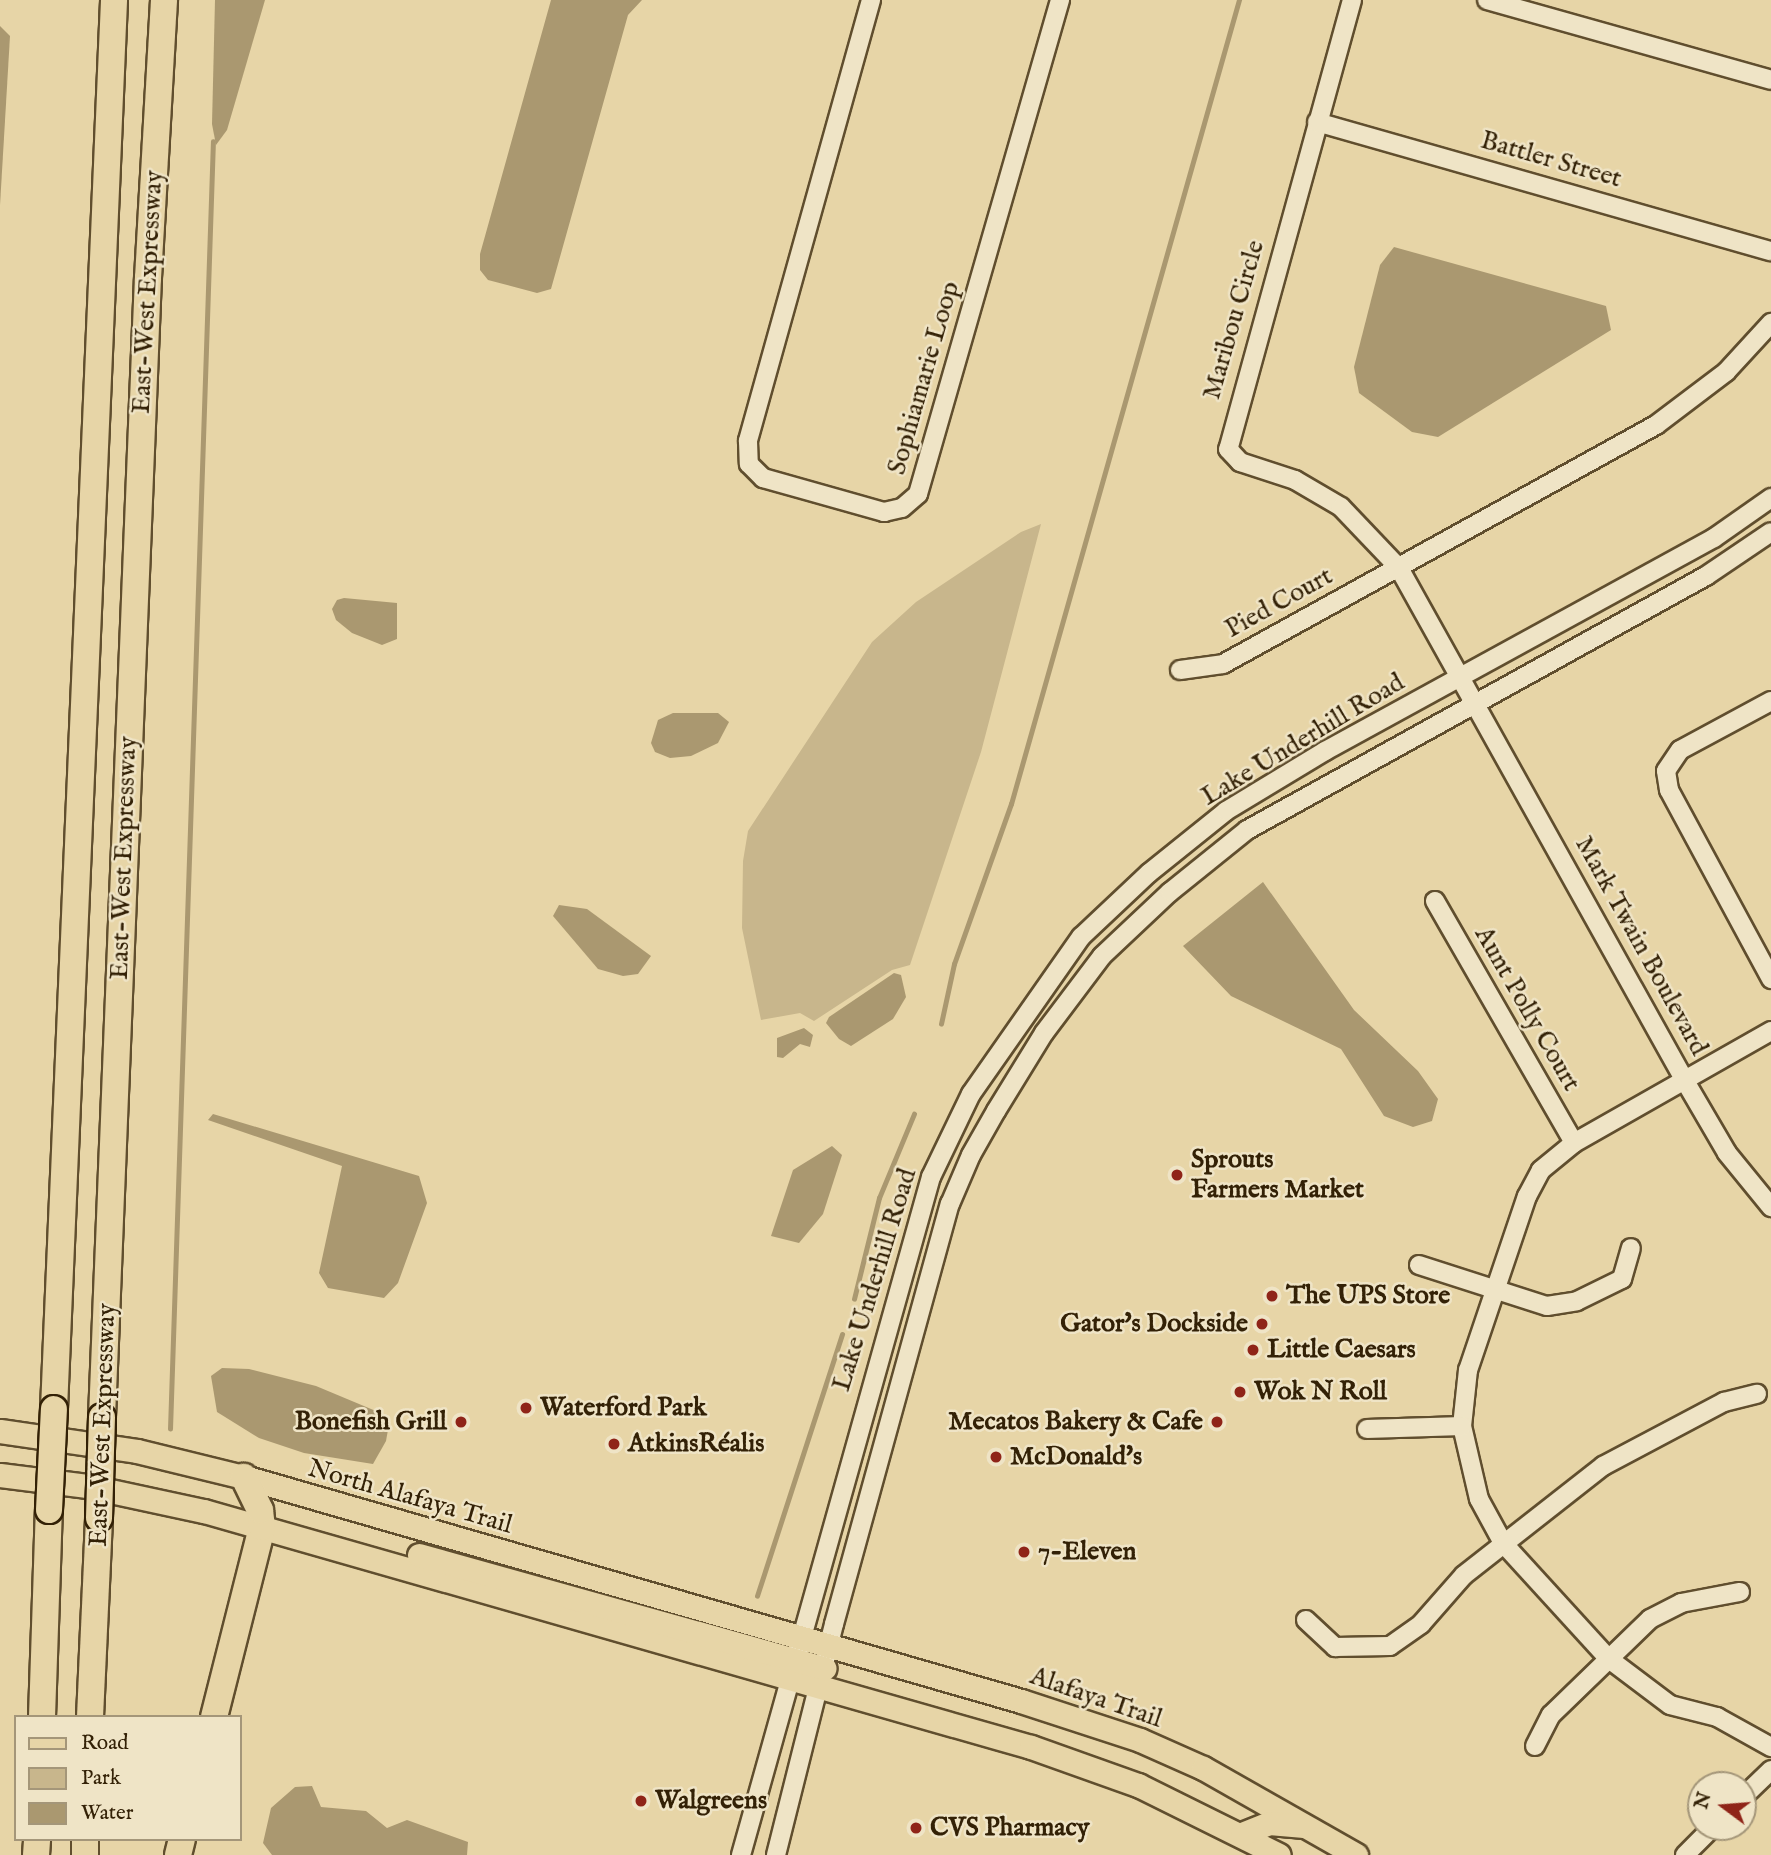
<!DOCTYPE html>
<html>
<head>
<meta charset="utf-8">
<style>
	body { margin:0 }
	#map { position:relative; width:1771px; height:1855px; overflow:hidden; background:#e7d5a7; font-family:"IM FELL English",serif }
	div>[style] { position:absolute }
	.green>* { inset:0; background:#c8b68c }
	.water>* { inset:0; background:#aa9870 }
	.stream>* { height:4.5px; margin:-2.25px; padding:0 2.25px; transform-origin:2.25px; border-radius:2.25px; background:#aa9870 }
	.roads { filter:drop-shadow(2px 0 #604e2e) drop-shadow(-2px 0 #604e2e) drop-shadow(0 2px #604e2e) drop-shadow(0 -2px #604e2e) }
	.minor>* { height:18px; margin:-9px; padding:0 9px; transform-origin:9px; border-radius:9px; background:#efe4c6 }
	.major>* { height:23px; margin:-11.5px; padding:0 11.5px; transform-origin:11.5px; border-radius:11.5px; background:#e7d5a7 }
	.highway>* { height:26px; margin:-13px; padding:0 13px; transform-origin:13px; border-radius:13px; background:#e7d5a7 }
	.bridges { filter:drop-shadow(2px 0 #332106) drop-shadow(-2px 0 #332106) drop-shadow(0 2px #332106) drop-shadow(0 -2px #332106) }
	.highway-bridge>* { height:26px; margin:-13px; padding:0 13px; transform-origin:13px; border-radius:13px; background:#e7d5a7 }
	.dots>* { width:19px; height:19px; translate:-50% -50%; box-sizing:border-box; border:4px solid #efe4c6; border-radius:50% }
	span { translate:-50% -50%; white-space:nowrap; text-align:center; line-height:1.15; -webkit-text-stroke:5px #efe4c6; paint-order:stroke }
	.street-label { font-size:26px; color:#332106 }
	.poi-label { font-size:26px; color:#332106; font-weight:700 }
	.left { translate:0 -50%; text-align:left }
	.right { translate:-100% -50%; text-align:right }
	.legend { position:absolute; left:14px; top:1715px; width:228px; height:126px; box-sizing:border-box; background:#efe4c6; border:2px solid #a49679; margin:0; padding:9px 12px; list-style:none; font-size:21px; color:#332106 }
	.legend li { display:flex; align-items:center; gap:14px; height:35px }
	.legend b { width:35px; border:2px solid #a49679 }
	.north { position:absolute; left:1687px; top:1771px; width:70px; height:70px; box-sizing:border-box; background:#efe4c6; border:2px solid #a49679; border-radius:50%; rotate:286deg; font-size:19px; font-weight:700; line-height:28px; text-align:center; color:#332106 }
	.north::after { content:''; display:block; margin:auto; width:24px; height:32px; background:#8f2418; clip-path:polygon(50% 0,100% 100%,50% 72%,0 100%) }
</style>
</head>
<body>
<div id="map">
	<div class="green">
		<i style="clip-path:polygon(1041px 524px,981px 752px,910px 965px,892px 970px,814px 1021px,800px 1013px,761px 1020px,742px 928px,743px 861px,748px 831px,872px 642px,916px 602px,1021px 532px)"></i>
	</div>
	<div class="water">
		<i style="clip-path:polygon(215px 0,265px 0,227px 130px,216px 145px,212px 124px)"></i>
		<i style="clip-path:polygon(551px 0,642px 0,628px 15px,551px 289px,537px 293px,488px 280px,480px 270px,480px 254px)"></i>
		<i style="clip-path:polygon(0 26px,10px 36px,0 205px)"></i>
		<i style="clip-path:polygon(1394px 247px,1606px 306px,1611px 330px,1438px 437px,1412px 432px,1359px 393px,1354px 367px,1380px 265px)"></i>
		<i style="clip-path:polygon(344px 598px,397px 603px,397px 639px,382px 645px,352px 633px,336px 620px,332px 609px,337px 600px)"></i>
		<i style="clip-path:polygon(673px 713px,718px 713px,729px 722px,718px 743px,691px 756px,670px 758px,655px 752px,651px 743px,658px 720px)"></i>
		<i style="clip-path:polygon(1263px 882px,1354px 1010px,1418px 1071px,1438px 1099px,1432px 1121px,1413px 1127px,1384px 1116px,1341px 1049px,1231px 996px,1183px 946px)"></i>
		<i style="clip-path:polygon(559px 905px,587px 909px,651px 956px,638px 974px,623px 976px,598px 969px,553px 916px)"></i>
		<i style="clip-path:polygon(894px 973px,901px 975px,906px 997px,893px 1019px,851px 1046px,839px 1039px,826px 1023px,829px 1017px)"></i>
		<i style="clip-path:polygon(804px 1028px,813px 1035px,810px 1047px,800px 1044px,783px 1058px,777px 1057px,777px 1038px)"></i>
		<i style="clip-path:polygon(213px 1114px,419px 1176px,427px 1203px,398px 1283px,384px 1298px,328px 1288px,319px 1273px,342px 1166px,208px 1120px)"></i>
		<i style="clip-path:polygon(832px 1146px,842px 1155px,823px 1214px,799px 1243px,771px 1236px,793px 1170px)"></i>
		<i style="clip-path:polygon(222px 1368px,249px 1369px,316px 1386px,383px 1414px,389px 1424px,386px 1441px,373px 1464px,304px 1453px,259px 1438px,217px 1412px,211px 1376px)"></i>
		<i style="clip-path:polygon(312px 1786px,321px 1807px,366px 1811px,387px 1828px,407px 1820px,468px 1842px,467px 1855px,272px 1855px,263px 1843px,271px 1808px,295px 1787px)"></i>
	</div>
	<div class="stream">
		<i style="left:941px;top:1024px;width:61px;rotate:-77.8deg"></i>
		<i style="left:954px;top:964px;width:170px;rotate:-70.4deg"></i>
		<i style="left:1011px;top:804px;width:836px;rotate:-74.17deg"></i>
		<i style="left:854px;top:1299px;width:104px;rotate:-76.1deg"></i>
		<i style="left:879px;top:1198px;width:91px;rotate:-67.4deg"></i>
		<i style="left:170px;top:1429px;width:1288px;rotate:-88.09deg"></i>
		<i style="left:757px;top:1596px;width:275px;rotate:-72deg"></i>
	</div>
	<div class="roads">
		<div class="minor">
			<i style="left:871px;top:0;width:458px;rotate:105.6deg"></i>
			<i style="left:748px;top:441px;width:23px;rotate:88deg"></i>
			<i style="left:749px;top:464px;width:20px;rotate:45deg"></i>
			<i style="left:763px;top:478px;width:126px;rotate:15.7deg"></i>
			<i style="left:884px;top:512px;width:18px;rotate:-13deg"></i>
			<i style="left:902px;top:508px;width:21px;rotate:-41deg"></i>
			<i style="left:918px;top:494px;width:514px;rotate:-73.96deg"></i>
			<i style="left:1352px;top:0;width:466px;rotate:105.4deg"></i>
			<i style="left:1228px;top:449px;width:18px;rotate:47deg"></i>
			<i style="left:1240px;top:462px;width:58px;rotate:18.1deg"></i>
			<i style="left:1295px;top:480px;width:53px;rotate:30.4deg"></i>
			<i style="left:1341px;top:507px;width:84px;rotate:46.4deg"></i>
			<i style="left:1399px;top:568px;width:587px;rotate:60.86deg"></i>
			<i style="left:1685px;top:1081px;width:83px;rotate:59.7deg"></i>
			<i style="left:1727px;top:1153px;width:70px;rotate:50.8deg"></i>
			<i style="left:1487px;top:0;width:295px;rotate:15.7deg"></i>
			<i style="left:1317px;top:122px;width:472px;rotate:15.9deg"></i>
			<i style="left:1180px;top:670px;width:43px;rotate:-7.9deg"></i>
			<i style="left:1223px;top:664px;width:495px;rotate:-28.9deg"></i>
			<i style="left:1656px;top:425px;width:88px;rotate:-37.1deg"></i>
			<i style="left:1726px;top:372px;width:67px;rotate:-47.4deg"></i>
			<i style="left:1771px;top:701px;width:103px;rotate:151.7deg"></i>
			<i style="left:1680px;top:750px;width:25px;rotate:124deg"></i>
			<i style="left:1666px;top:771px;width:19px;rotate:81deg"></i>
			<i style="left:1669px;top:790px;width:215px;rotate:61.6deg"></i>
			<i style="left:1435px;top:901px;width:279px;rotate:60.1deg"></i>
			<i style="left:1771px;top:1031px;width:227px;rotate:150.4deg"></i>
			<i style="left:1574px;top:1143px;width:43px;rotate:140.7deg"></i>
			<i style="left:1541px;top:1170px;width:30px;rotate:118deg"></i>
			<i style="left:1527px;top:1196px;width:184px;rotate:108.7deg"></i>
			<i style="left:1468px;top:1370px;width:56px;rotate:96.1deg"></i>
			<i style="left:1462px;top:1426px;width:75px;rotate:76.9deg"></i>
			<i style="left:1479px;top:1499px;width:50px;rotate:61.4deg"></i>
			<i style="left:1503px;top:1543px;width:157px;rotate:47.6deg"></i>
			<i style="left:1609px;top:1659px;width:76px;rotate:37deg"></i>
			<i style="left:1670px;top:1705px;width:49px;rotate:14.3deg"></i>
			<i style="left:1717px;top:1717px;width:62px;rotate:29.1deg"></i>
			<i style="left:1419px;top:1265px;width:134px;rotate:17.8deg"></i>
			<i style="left:1547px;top:1306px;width:30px;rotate:-9deg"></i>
			<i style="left:1577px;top:1301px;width:50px;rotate:-26.1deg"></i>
			<i style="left:1622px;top:1279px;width:32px;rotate:-74deg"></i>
			<i style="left:1367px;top:1429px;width:95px;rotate:-1.8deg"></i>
			<i style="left:1306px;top:1620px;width:40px;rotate:43deg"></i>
			<i style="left:1335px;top:1647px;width:55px;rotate:-1deg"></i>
			<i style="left:1390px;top:1646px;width:38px;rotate:-35deg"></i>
			<i style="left:1421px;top:1624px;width:65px;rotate:-48.7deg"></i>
			<i style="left:1464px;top:1575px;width:177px;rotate:-38.1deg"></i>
			<i style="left:1603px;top:1466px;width:137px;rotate:-27.9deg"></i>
			<i style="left:1724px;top:1402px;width:34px;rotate:-14deg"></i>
			<i style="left:1535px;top:1746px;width:35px;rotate:-63deg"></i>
			<i style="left:1551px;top:1715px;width:138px;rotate:-44.1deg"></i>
			<i style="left:1650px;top:1619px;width:35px;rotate:-27deg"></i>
			<i style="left:1681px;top:1603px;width:60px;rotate:-10.6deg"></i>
			<i style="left:1743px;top:1797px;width:39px;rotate:-44deg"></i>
			<i style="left:741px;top:1855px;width:704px;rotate:-74.35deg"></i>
			<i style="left:931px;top:1177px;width:92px;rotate:-64.3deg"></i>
			<i style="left:971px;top:1094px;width:192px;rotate:-55deg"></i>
			<i style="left:1081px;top:937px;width:93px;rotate:-43.3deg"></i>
			<i style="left:1149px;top:873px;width:99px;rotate:-38.8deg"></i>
			<i style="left:1226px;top:811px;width:116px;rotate:-31.2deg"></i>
			<i style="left:1325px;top:751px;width:443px;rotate:-28.7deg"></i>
			<i style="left:1714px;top:538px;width:70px;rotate:-35.1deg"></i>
			<i style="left:776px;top:1855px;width:238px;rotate:-75.9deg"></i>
			<i style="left:834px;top:1624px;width:436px;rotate:-74.6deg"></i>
			<i style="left:950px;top:1204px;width:53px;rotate:-66.8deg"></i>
			<i style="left:971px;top:1155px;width:51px;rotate:-60.4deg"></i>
			<i style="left:996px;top:1111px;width:92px;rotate:-58.4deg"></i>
			<i style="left:1044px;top:1033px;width:96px;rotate:-53deg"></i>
			<i style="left:1102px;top:956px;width:93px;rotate:-43.3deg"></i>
			<i style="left:1170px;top:892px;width:99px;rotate:-38.8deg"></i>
			<i style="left:1247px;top:830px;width:525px;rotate:-28.96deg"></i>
			<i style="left:1706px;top:576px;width:78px;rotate:-34.1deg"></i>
			<i style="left:1685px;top:1855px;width:40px;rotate:-45deg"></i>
		</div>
		<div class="major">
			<i style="left:0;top:1431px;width:138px;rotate:8.3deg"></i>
			<i style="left:137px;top:1451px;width:110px;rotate:13.7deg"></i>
			<i style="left:244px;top:1477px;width:809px;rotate:16.08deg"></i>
			<i style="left:1021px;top:1701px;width:125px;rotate:18.1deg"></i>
			<i style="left:1140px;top:1740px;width:69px;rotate:24deg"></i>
			<i style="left:1203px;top:1768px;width:176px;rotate:29.6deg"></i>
			<i style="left:0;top:1475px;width:88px;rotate:7.2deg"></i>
			<i style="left:87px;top:1486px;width:120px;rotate:12.1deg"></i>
			<i style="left:204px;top:1511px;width:860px;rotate:15.93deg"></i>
			<i style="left:1031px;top:1747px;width:114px;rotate:19.6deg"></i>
			<i style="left:1138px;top:1785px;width:157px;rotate:26.4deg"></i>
			<i style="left:419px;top:1555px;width:421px;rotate:15.6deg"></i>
			<i style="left:1242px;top:1834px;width:29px;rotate:-22deg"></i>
			<i style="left:1269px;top:1823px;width:35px;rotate:5deg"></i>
		</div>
		<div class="highway">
			<i style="left:54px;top:1409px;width:1410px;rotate:-87.56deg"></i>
			<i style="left:102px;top:1417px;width:1140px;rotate:-87.69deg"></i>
			<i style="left:148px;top:278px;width:278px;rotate:-86.7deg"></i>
			<i style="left:42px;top:1717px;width:207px;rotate:-88.1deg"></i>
			<i style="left:90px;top:1717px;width:199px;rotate:-87.4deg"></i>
			<i style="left:214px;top:1717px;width:196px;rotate:-75.8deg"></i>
			<i style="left:262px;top:1527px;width:17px;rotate:-97deg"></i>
			<i style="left:260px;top:1510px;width:37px;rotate:-116deg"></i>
			<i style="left:36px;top:1855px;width:16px;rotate:-86deg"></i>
			<i style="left:85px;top:1855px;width:16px;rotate:-90deg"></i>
			<i style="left:178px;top:1855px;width:16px;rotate:-76deg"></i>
		</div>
	</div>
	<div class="bridges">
		<div class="highway-bridge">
			<i style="left:49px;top:1510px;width:101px;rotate:-87.2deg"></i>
			<i style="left:99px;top:1518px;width:101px;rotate:-88.3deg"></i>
		</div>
	</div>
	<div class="dots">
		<i style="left:1177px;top:1175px;background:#8f2418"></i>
		<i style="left:1272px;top:1296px;background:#8f2418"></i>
		<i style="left:1262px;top:1324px;background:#8f2418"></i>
		<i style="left:1253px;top:1350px;background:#8f2418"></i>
		<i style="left:1240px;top:1392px;background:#8f2418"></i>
		<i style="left:526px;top:1408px;background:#8f2418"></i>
		<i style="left:461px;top:1422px;background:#8f2418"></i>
		<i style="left:1217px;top:1422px;background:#8f2418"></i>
		<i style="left:614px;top:1444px;background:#8f2418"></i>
		<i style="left:996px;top:1457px;background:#8f2418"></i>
		<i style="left:1024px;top:1552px;background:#8f2418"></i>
		<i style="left:641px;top:1801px;background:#8f2418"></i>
		<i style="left:916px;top:1828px;background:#8f2418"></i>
	</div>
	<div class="street-label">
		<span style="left:1551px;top:160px;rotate:16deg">Battler Street</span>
		<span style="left:148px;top:292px;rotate:-87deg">East-West Expressway</span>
		<span style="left:1234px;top:320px;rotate:-74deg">Maribou Circle</span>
		<span style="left:924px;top:378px;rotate:-74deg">Sophiamarie Loop</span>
		<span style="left:1279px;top:603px;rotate:-29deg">Pied Court</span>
		<span style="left:1303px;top:740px;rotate:-31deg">Lake Underhill Road</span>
		<span style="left:124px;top:858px;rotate:-88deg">East-West Expressway</span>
		<span style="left:1641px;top:946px;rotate:61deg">Mark Twain Boulevard</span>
		<span style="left:1527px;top:1009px;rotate:60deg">Aunt Polly Court</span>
		<span style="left:875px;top:1280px;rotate:-73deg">Lake Underhill Road</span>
		<span style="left:103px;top:1425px;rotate:-88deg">East-West Expressway</span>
		<span style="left:410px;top:1497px;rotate:16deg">North Alafaya Trail</span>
		<span style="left:1096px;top:1698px;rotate:19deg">Alafaya Trail</span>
	</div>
	<div class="poi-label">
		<span class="left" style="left:1191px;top:1175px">Sprouts<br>Farmers Market</span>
		<span class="left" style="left:1286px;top:1296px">The UPS Store</span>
		<span class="right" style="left:1248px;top:1324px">Gator's Dockside</span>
		<span class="left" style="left:1267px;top:1350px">Little Caesars</span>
		<span class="left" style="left:1254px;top:1392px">Wok N Roll</span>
		<span class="left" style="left:540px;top:1408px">Waterford Park</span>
		<span class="right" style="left:447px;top:1422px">Bonefish Grill</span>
		<span class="right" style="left:1203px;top:1422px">Mecatos Bakery &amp; Cafe</span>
		<span class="left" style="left:628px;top:1444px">AtkinsRéalis</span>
		<span class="left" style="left:1010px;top:1457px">McDonald's</span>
		<span class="left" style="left:1038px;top:1552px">7-Eleven</span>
		<span class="left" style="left:655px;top:1801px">Walgreens</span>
		<span class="left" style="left:930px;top:1828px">CVS Pharmacy</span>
	</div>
	<ul class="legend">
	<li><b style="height:9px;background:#e7d5a7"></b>Road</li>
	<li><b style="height:19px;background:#c8b68c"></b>Park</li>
	<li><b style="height:19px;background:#aa9870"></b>Water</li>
	</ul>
	<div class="north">N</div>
</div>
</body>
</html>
